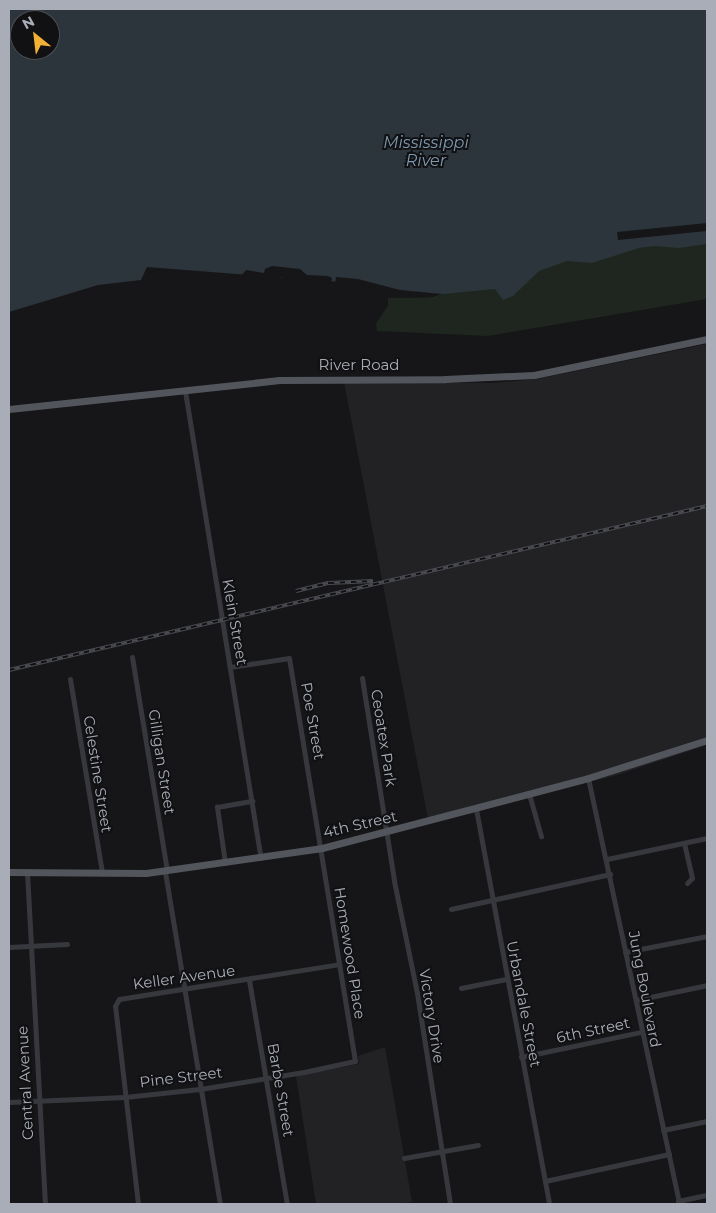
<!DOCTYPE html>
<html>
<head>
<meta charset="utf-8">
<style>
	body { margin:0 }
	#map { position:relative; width:716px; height:1213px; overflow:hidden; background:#161618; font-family:Montserrat,sans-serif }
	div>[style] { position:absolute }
	.built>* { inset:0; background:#222225 }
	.green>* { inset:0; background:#1e261f }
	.water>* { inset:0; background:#2c353c }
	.pier>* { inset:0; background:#161618 }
	.minor>* { height:5px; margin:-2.5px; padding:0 2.5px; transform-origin:2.5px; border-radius:2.5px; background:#37383d }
	.major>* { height:7px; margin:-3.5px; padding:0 3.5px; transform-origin:3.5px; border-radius:3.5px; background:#53555c }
	.rail>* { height:4px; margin-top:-2px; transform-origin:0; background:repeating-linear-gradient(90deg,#111113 0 5.5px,#4a4c52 0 11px); box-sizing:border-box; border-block:1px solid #4a4c52 }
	span { translate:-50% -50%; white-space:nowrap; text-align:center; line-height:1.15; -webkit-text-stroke:4px #111113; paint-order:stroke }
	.street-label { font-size:15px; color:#a8adb8 }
	.water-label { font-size:16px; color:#7f9bb3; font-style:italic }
	.frame { position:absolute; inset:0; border:10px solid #a8adb8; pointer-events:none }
	.north { position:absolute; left:10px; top:10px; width:50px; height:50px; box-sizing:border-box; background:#111113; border:1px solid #4d4f55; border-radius:50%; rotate:331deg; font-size:14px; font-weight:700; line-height:20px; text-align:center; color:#a8adb8 }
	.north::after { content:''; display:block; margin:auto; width:18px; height:22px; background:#f2b134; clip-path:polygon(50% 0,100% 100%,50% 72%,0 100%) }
</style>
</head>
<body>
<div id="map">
	<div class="built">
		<i style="clip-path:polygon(707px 344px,707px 745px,617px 775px,429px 824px,344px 382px,494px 383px,537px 379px)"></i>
		<i style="clip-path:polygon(385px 1047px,412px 1202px,398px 1204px,316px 1204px,296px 1076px,359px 1064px,358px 1056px)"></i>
	</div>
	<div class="green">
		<i style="clip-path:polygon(707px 240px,707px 299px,488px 336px,377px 331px,376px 323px,388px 306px,388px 298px,432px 297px,530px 260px)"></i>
	</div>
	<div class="water">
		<i style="clip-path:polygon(evenodd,9px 9px,707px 9px,707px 244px,679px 248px,655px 246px,639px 248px,592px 263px,567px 261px,539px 271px,513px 296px,503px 300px,495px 289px,412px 297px,366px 284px,147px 267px,141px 280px,98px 285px,9px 312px,9px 9px,20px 20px,50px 20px,50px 50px,20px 50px,20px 20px)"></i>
	</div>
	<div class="pier">
		<i style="clip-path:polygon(707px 223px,707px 231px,618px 240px,617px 232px)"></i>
		<i style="clip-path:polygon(272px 266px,300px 269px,307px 275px,328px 276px,332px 278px,331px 284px,296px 281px,280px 277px,274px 279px,241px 276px,246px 270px,264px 273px,265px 269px)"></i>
		<i style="clip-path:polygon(336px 277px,358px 279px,400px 290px,442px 294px,432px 297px,406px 298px,366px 286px,335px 284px)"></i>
	</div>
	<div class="minor">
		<i style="left:185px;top:391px;width:473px;rotate:80.8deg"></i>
		<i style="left:132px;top:657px;width:217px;rotate:80.7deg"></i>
		<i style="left:362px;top:678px;width:206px;rotate:81deg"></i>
		<i style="left:394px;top:881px;width:114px;rotate:78.4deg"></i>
		<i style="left:417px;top:993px;width:214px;rotate:81.1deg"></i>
		<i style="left:70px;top:679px;width:197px;rotate:80.6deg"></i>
		<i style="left:588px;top:778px;width:436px;rotate:77.9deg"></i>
		<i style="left:529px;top:794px;width:44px;rotate:74.1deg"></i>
		<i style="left:476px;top:809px;width:402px;rotate:79.5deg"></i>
		<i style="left:684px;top:843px;width:36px;rotate:77deg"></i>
		<i style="left:692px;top:878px;width:7px;rotate:135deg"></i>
		<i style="left:607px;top:859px;width:102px;rotate:-11.9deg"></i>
		<i style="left:225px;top:863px;width:57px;rotate:-98.1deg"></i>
		<i style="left:217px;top:807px;width:36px;rotate:-10deg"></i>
		<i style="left:27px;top:872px;width:332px;rotate:86.9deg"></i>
		<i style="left:165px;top:872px;width:337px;rotate:80.6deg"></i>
		<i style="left:451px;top:909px;width:163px;rotate:-12.4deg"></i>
		<i style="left:9px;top:947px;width:58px;rotate:-3deg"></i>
		<i style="left:625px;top:952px;width:84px;rotate:-11deg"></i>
		<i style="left:249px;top:980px;width:227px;rotate:80.4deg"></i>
		<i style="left:461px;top:988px;width:46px;rotate:-11.3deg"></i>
		<i style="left:636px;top:1000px;width:73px;rotate:-11.9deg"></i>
		<i style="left:521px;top:1057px;width:123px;rotate:-11.8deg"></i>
		<i style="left:9px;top:1102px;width:116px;rotate:-2.5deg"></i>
		<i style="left:125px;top:1097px;width:75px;rotate:-6.1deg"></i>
		<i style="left:200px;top:1089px;width:105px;rotate:-9.3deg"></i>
		<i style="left:304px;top:1072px;width:52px;rotate:-12.2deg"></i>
		<i style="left:355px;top:1061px;width:408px;rotate:-99.3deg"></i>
		<i style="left:289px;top:658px;width:60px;rotate:171.3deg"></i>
		<i style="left:663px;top:1130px;width:45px;rotate:-11.6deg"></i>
		<i style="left:404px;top:1158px;width:75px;rotate:-10deg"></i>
		<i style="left:545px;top:1181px;width:127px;rotate:-12.3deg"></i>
		<i style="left:678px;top:1201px;width:30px;rotate:-12deg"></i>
		<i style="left:138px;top:1204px;width:199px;rotate:-96.6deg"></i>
		<i style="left:115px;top:1006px;width:8px;rotate:-60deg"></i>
		<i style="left:119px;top:999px;width:223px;rotate:-9deg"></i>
	</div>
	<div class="major">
		<i style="left:9px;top:409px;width:272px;rotate:-6.1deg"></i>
		<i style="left:279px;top:380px;width:166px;rotate:-0.3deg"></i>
		<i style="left:445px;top:379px;width:89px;rotate:-2.6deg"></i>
		<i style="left:534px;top:375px;width:177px;rotate:-11.8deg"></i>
		<i style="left:9px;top:872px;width:137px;rotate:0.4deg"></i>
		<i style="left:146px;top:873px;width:178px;rotate:-8.1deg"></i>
		<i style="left:322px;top:848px;width:275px;rotate:-14.7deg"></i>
		<i style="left:588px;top:778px;width:125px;rotate:-17.7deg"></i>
	</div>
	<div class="rail">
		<i style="left:296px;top:591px;width:34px;rotate:-14deg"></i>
		<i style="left:329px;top:583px;width:44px;rotate:-2.6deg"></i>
		<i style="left:9px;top:670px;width:717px;rotate:-13.22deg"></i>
	</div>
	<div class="street-label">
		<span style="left:359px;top:365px">River Road</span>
		<span style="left:235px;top:622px;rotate:80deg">Klein Street</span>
		<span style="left:313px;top:721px;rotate:80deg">Poe Street</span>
		<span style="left:384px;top:738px;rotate:81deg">Ceoatex Park</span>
		<span style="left:162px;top:762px;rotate:81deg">Gilligan Street</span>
		<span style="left:98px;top:774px;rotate:81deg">Celestine Street</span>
		<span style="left:360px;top:824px;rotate:-13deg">4th Street</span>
		<span style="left:350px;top:953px;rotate:81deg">Homewood Place</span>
		<span style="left:184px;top:977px;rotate:-8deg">Keller Avenue</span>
		<span style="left:645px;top:989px;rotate:79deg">Jung Boulevard</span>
		<span style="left:524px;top:1004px;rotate:79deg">Urbandale Street</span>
		<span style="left:432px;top:1016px;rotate:81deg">Victory Drive</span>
		<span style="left:593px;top:1030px;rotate:-12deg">6th Street</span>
		<span style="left:181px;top:1077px;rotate:-7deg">Pine Street</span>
		<span style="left:25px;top:1083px;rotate:-93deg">Central Avenue</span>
		<span style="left:281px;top:1090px;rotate:80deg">Barbe Street</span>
	</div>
	<div class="water-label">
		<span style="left:426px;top:152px">Mississippi<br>River</span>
	</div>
	<div class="frame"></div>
	<div class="north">N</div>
</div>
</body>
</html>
